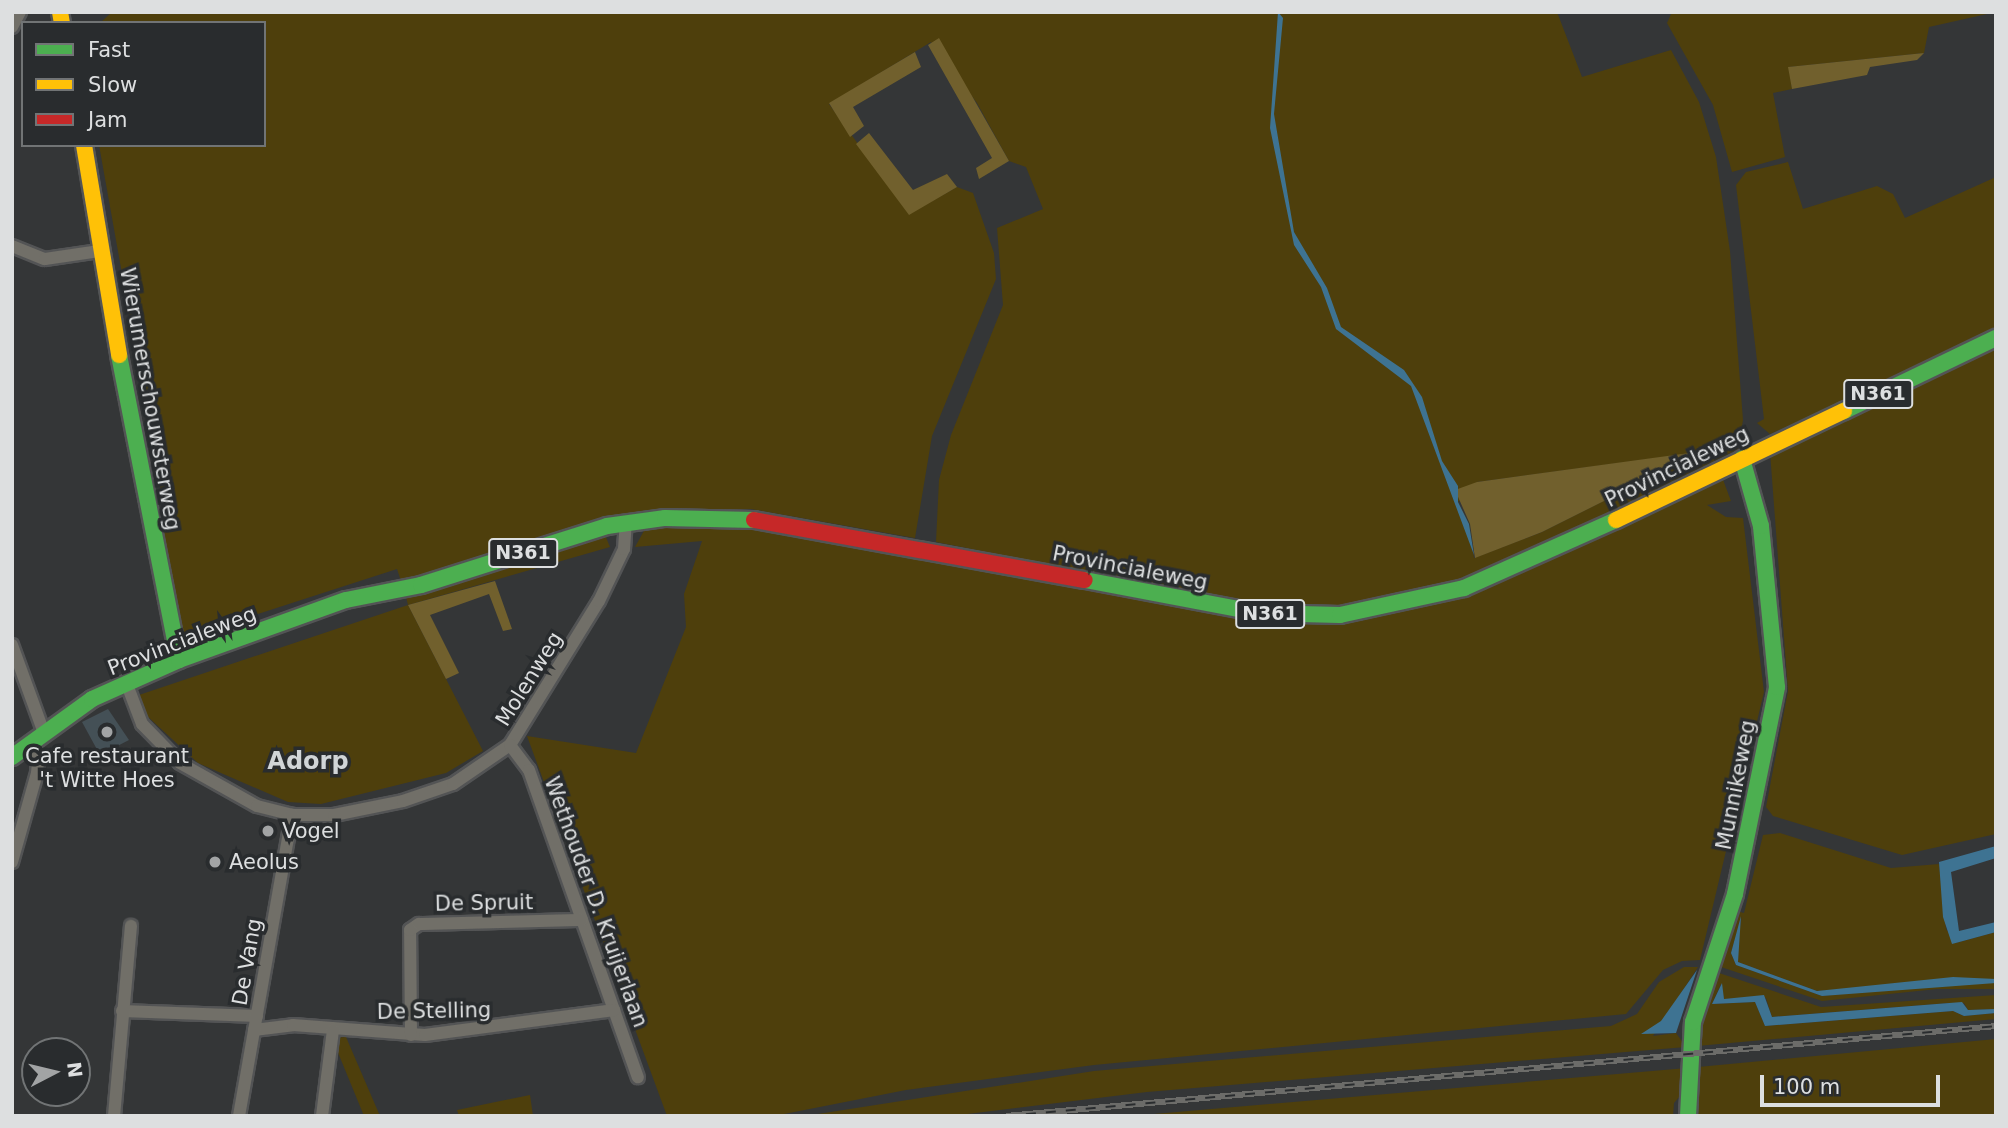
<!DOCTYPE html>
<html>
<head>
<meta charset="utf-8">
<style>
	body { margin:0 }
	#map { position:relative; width:2008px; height:1128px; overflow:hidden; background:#343637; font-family:"DejaVu Sans",sans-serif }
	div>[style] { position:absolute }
	.green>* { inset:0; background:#4e3f0c }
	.forest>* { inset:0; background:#71602d }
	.water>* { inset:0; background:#3e7392 }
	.building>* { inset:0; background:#445056 }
	.roads { filter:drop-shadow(2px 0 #535455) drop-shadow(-2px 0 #535455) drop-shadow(0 2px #535455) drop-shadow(0 -2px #535455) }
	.street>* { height:12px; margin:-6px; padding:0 6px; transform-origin:6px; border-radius:6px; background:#716f68 }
	.fast>* { height:16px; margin:-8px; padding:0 8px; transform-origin:8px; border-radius:8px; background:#4caf50 }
	.slow>* { height:16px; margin:-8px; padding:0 8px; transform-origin:8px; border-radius:8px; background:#ffc107 }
	.jam>* { height:16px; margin:-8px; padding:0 8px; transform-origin:8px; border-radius:8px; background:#c62828 }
	.rail>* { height:6px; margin-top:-3px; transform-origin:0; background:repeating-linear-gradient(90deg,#292c2e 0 10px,#6c6c69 0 20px); box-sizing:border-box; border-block:2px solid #6c6c69 }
	.dots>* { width:19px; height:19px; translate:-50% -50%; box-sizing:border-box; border:4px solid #292c2e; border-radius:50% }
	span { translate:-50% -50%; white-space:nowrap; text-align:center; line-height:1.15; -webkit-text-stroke:7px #292c2e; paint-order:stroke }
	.shield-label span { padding:2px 5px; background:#292c2e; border:2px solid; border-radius:5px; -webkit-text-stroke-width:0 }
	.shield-label { font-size:19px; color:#dddfe0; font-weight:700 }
	.street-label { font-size:21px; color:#dddfe0 }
	.poi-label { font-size:21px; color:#dddfe0 }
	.left { translate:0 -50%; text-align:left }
	.quarter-label { font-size:24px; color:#d1d5d7; font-weight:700 }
	.frame { position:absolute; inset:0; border:14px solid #dddfe0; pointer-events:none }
	.legend { position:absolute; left:21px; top:21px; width:245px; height:126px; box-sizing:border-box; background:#292c2e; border:2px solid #717475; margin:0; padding:9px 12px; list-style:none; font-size:21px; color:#dddfe0 }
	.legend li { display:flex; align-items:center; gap:14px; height:35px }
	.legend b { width:35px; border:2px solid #717475 }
	.north { position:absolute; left:21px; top:1037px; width:70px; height:70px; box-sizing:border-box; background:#292c2e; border:2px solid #717475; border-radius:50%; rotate:83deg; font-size:19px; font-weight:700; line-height:28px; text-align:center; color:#dddfe0 }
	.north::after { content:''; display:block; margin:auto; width:24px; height:32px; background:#a2a4a5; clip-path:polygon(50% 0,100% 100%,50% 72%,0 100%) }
	.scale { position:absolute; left:1760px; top:1075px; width:180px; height:32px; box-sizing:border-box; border:4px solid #dddfe0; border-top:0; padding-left:9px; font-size:21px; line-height:24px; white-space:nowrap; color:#dddfe0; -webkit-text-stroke:5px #292c2e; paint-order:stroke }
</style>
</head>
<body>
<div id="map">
	<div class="green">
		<i style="clip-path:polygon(evenodd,112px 12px,1557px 12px,1582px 77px,1671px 50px,1699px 102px,1716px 157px,1730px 251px,1743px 420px,1738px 449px,1488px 573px,1398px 598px,1338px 606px,1237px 601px,936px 542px,939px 480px,951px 435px,1003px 305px,997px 228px,1043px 209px,1026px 167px,1009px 161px,977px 103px,931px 42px,829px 104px,909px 214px,957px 187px,973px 193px,994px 253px,996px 279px,932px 436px,915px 538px,751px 509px,642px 511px,401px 581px,397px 569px,181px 639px,160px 540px,166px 520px,99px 145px,264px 145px,264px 23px,100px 23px,112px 12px,1701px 452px,1542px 532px,1474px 558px,1469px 524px,1458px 502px,1477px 482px,1701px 452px)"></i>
		<i style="clip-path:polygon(1672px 12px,1996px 12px,1929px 27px,1924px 53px,1789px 67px,1792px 89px,1773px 93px,1785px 157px,1732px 172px,1713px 105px,1667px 23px)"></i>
		<i style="clip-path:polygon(1788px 162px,1803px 209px,1877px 186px,1893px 194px,1905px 218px,1996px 177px,1996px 333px,1770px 434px,1757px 423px,1764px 419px,1736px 185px,1746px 172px)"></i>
		<i style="clip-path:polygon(1996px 345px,1996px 834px,1902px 855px,1773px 816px,1766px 807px,1788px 691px,1770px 452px)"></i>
		<i style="clip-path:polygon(1722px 477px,1731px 501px,1707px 505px,1726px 517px,1743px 518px,1764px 692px,1700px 960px,1682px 961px,1663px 970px,1626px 1014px,1094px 1065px,906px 1090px,774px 1116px,667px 1116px,527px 736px,636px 753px,686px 627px,684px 594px,702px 541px,635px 547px,645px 529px,685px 525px,779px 531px,1179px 607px,1361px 621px)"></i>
		<i style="clip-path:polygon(605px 535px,610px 547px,408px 605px,483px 751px,446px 773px,321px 804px,288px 802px,198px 763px,146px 715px,139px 695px,408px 605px,406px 597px)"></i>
		<i style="clip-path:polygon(1780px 833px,1891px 868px,1939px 864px,1946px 929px,1956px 943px,1996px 932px,1996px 979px,1817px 991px,1738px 962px,1735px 954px,1742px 916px,1731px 953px,1736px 965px,1822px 996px,1958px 982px,1996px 983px,1996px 989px,1937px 989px,1822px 1001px,1718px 966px,1736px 911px,1744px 913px,1763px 835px)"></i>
		<i style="clip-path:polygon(1684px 967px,1698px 967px,1653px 1036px,1676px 1033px,1686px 1047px,1147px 1092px,951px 1116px,805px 1116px,1094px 1071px,1611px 1026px,1637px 1014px,1659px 982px)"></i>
		<i style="clip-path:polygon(1716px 972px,1821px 1007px,1996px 995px,1996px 1009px,1968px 1010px,1964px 1003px,1949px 1003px,1772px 1017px,1766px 998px,1724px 999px,1721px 984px,1712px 1004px,1755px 1002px,1765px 1026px,1953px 1011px,1964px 1016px,1996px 1013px,1996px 1019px,1697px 1046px)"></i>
		<i style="clip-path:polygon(346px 1037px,380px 1116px,364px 1116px,332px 1038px)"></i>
		<i style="clip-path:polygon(1996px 1039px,1996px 1116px,1698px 1116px,1698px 1067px)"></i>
		<i style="clip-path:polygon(1687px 1068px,1686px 1089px,1674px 1103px,1673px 1116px,1131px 1116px)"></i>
		<i style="clip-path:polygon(530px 1095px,533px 1116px,459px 1116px,457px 1110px)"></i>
	</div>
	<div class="forest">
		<i style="clip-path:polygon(939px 38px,1009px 161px,979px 179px,976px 168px,992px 158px,928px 45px)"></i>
		<i style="clip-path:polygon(915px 52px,921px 67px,853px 107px,864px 126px,850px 137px,829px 103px)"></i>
		<i style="clip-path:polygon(1924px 53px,1917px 60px,1870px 67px,1867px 75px,1792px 89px,1788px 67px)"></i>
		<i style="clip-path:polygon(869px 133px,913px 190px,947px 174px,957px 187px,909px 215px,856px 144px)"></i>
		<i style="clip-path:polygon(1704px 451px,1542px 532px,1475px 558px,1470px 524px,1455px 490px,1477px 482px)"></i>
		<i style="clip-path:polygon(495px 581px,512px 629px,503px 631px,489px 594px,430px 615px,459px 673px,446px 679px,408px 605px)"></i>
	</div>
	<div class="water">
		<i style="clip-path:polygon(1278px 12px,1283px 18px,1274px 114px,1294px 232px,1327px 288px,1341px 327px,1404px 370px,1422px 397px,1442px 461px,1458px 486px,1458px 502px,1469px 524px,1474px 555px,1411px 386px,1336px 329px,1321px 287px,1294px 245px,1270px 128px)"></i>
		<i style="clip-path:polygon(1996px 846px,1996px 858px,1951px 872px,1959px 931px,1996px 922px,1996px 932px,1952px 944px,1943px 917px,1939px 862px)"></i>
		<i style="clip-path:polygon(1741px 916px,1738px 962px,1817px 991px,1953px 977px,1996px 979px,1996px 983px,1822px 996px,1736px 965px,1731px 953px)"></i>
		<i style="clip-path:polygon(1697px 970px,1676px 1033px,1641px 1034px,1661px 1021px)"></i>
		<i style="clip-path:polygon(1722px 983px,1724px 999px,1764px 995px,1772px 1017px,1962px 1002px,1968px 1010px,1996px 1009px,1996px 1013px,1964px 1016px,1953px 1011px,1765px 1026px,1755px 1002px,1712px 1004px)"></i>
	</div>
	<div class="building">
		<i style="clip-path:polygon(108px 709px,129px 740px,100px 755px,82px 722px)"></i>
	</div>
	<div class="roads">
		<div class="street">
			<i style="left:12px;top:27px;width:17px;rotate:-62deg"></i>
			<i style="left:12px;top:246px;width:35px;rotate:22deg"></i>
			<i style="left:45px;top:259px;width:55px;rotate:-8.4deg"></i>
			<i style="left:12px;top:645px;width:94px;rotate:70deg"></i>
			<i style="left:126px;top:682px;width:45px;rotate:69.1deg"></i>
			<i style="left:142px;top:724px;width:54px;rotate:45.7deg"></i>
			<i style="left:180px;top:763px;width:88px;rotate:29.2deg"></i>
			<i style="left:257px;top:806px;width:36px;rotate:14deg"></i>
			<i style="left:292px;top:815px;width:42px"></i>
			<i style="left:334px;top:815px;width:70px;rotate:-11.5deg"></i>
			<i style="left:403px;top:801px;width:53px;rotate:-18.8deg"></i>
			<i style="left:453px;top:784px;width:69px;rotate:-34.4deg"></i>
			<i style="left:510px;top:745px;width:169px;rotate:-58.3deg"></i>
			<i style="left:599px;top:601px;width:58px;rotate:-64.3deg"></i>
			<i style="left:624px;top:549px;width:26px;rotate:-86deg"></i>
			<i style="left:510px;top:745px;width:31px;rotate:53deg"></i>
			<i style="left:529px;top:770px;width:326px;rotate:70.5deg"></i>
			<i style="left:12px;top:862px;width:92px;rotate:-74.3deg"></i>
			<i style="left:37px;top:773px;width:12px;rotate:-85deg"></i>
			<i style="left:38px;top:761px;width:19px;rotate:-122deg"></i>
			<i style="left:122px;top:1011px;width:135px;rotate:2.1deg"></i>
			<i style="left:254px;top:1030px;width:39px;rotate:-7deg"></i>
			<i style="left:293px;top:1025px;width:132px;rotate:4.3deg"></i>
			<i style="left:425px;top:1035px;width:191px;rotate:-7.5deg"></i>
			<i style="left:411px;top:1035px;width:105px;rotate:-90.5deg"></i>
			<i style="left:410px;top:930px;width:11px;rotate:-34deg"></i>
			<i style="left:419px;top:924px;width:163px;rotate:-1.4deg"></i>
			<i style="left:114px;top:1116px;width:191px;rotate:-84.9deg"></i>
			<i style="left:239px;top:1116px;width:306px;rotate:-80deg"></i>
			<i style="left:322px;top:1116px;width:87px;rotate:-82.7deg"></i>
		</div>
		<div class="fast">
			<i style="left:119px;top:355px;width:311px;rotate:78.9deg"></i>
			<i style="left:1844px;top:411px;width:169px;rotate:-25.7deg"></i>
			<i style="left:1085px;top:580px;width:177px;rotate:10.7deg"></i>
			<i style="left:1259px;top:613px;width:81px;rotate:1.4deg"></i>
			<i style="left:1340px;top:615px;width:127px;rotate:-12.3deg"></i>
			<i style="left:1464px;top:588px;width:167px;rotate:-24.1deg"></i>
			<i style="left:12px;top:757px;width:99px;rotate:-35.9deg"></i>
			<i style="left:92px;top:699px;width:95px;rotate:-24.1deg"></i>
			<i style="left:179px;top:660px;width:177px;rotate:-19.8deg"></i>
			<i style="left:346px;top:600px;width:76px;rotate:-11.3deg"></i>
			<i style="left:421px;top:585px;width:195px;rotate:-17.6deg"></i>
			<i style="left:607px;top:526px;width:59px;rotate:-7.9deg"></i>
			<i style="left:665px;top:518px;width:89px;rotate:1.3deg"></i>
			<i style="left:1688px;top:1116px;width:94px;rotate:-87deg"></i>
			<i style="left:1693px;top:1022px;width:135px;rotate:-71.8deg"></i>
			<i style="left:1735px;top:894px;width:211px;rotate:-78.5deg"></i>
			<i style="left:1777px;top:687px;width:162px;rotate:-95.7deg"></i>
			<i style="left:1761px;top:526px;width:70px;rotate:-105.8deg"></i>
		</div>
		<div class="slow">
			<i style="left:60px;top:12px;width:11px;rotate:80deg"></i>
			<i style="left:84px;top:145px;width:213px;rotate:80.5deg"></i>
			<i style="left:1616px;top:520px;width:253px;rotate:-25.6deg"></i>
		</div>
		<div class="jam">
			<i style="left:754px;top:520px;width:336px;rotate:10.3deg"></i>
		</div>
	</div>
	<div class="rail">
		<i style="left:1006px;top:1116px;width:994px;rotate:-5.19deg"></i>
	</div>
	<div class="dots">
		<i style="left:107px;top:732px;background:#a2a4a5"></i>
		<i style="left:268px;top:831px;background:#a2a4a5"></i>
		<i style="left:215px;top:862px;background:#a2a4a5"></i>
	</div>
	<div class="shield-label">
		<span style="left:1878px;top:394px">N361</span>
		<span style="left:523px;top:553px">N361</span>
		<span style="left:1270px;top:614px">N361</span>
	</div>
	<div class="street-label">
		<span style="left:150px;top:399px;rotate:80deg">Wierumerschouwsterweg</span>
		<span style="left:1677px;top:467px;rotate:-26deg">Provincialeweg</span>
		<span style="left:1130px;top:568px;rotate:11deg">Provincialeweg</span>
		<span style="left:182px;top:641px;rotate:-21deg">Provincialeweg</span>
		<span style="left:529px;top:679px;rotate:-58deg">Molenweg</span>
		<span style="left:1736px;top:785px;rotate:-79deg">Munnikeweg</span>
		<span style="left:596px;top:902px;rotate:70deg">Wethouder D. Kruijerlaan</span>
		<span style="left:484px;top:903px;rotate:-1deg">De Spruit</span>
		<span style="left:247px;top:962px;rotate:-80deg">De Vang</span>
		<span style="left:434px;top:1011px;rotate:-1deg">De Stelling</span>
	</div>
	<div class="poi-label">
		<span style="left:107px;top:768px">Cafe restaurant<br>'t Witte Hoes</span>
		<span class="left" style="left:282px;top:831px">Vogel</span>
		<span class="left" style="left:229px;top:862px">Aeolus</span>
	</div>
	<div class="quarter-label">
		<span style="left:308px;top:762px">Adorp</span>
	</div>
	<div class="frame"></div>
	<ul class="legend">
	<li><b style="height:9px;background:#4caf50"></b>Fast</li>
	<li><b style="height:9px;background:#ffc107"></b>Slow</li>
	<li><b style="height:9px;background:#c62828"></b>Jam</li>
	</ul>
	<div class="north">N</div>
	<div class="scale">100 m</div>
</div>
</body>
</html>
